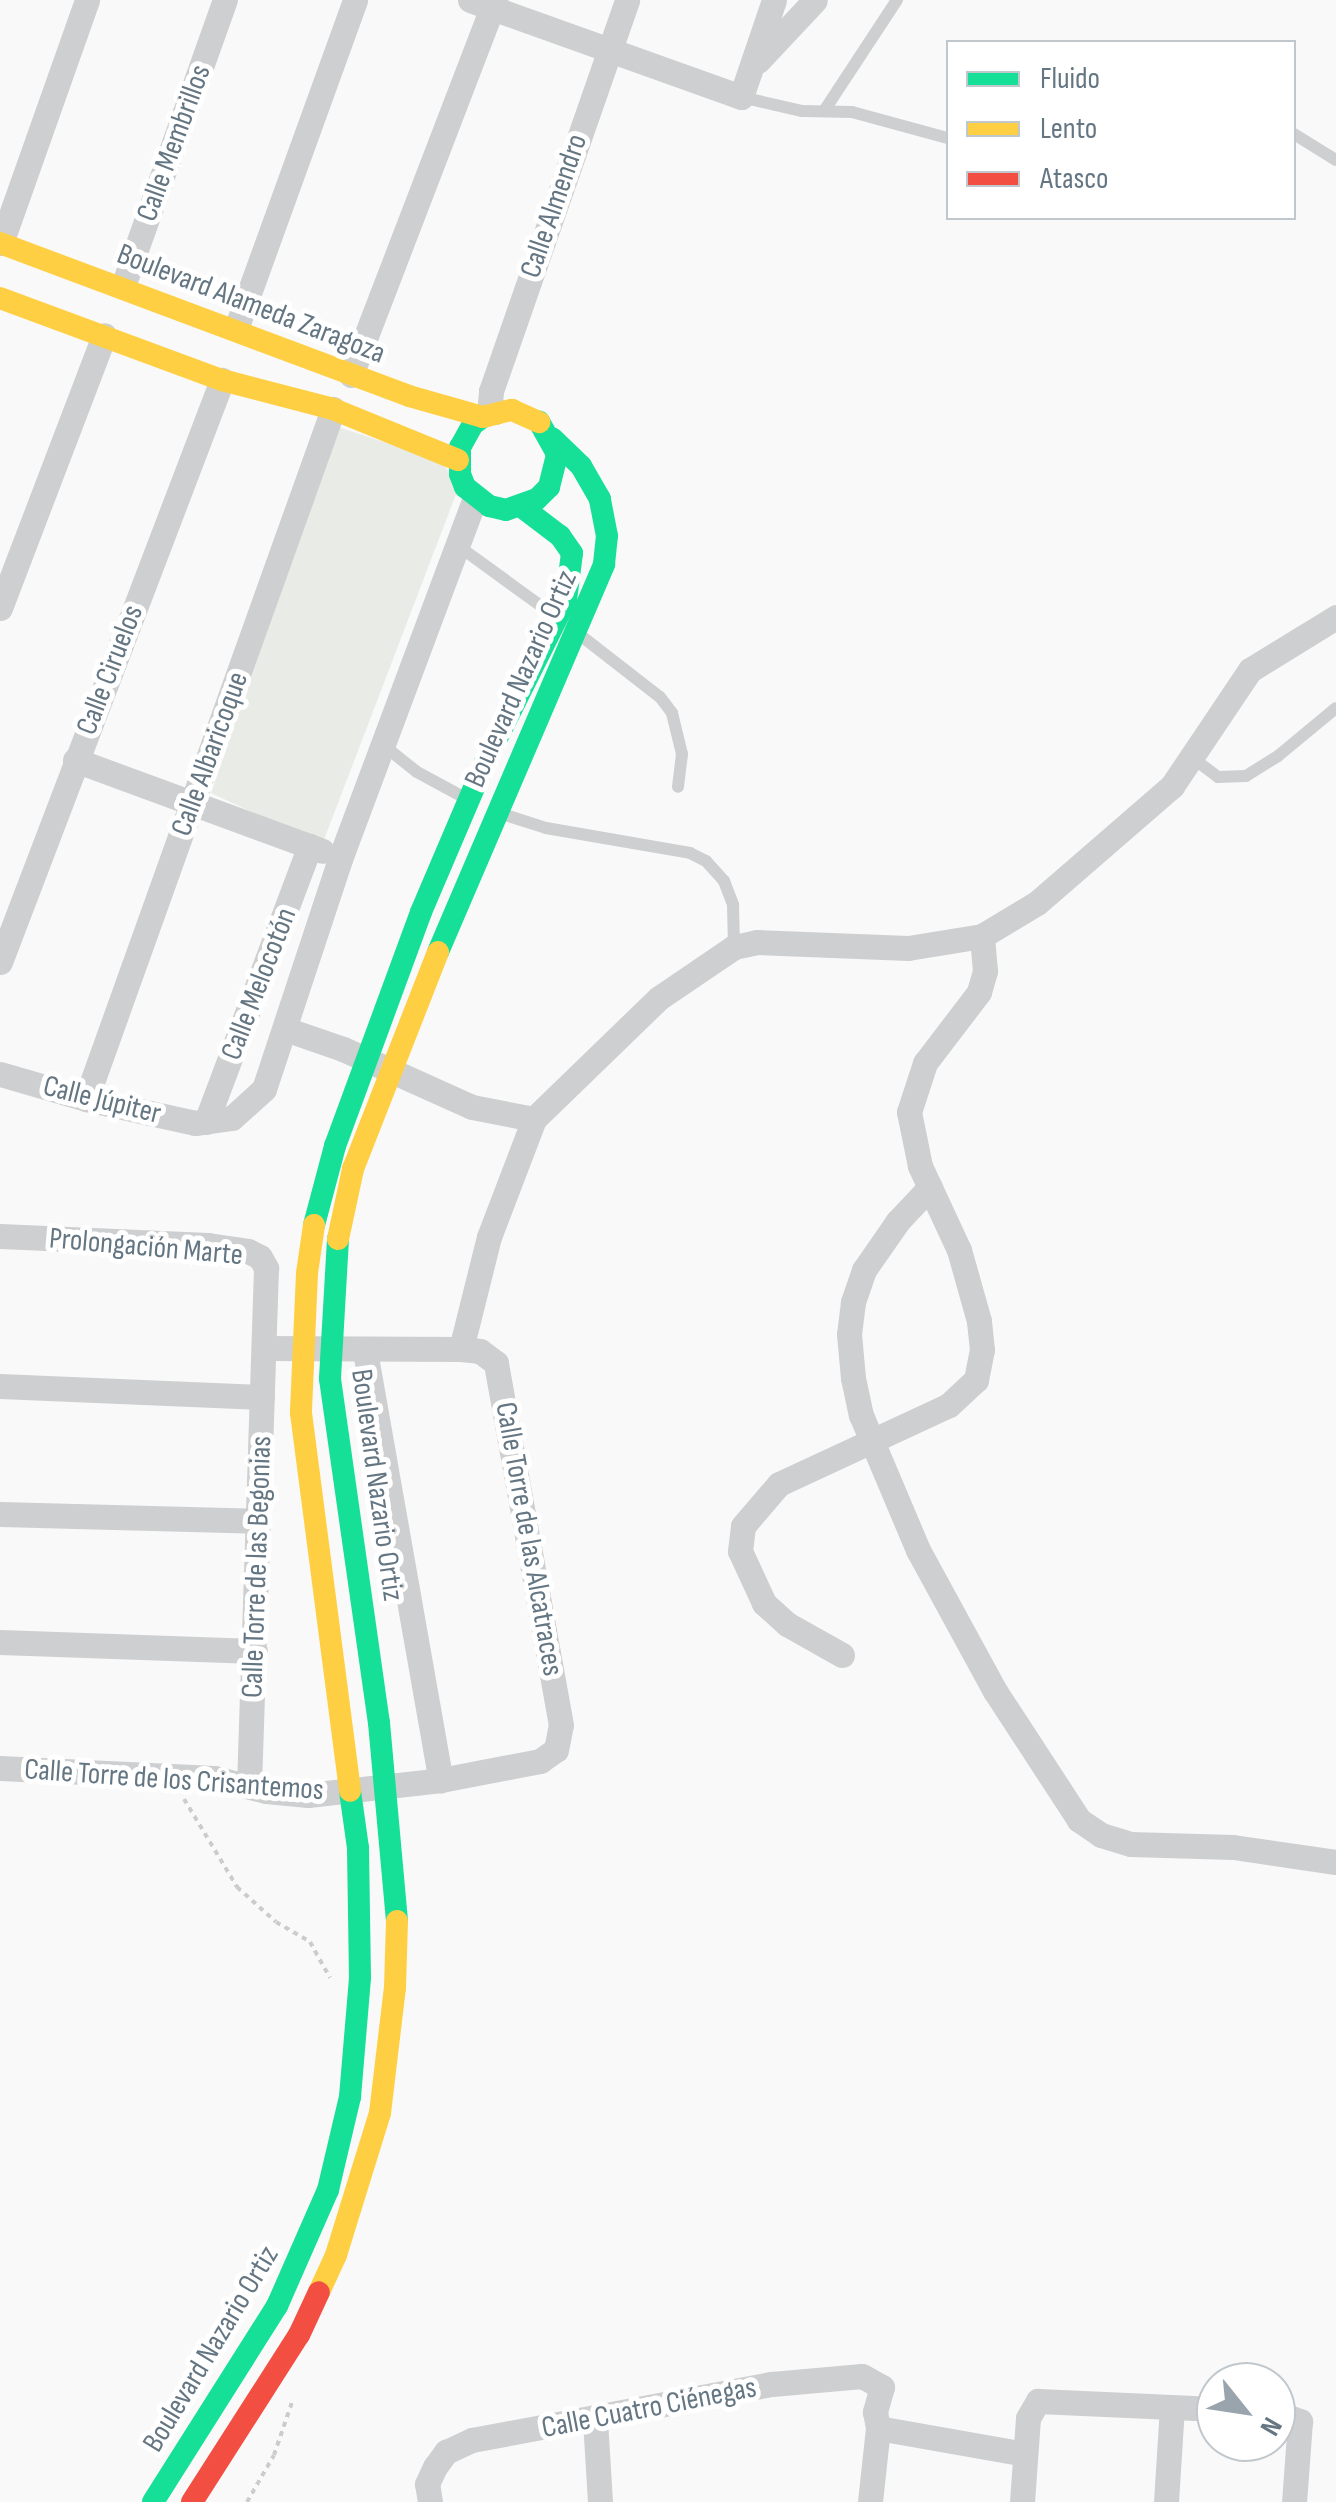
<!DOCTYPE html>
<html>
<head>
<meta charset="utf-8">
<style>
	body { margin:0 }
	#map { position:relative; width:1336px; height:2502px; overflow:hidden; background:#f9f9f9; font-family:"Sofia Sans Condensed",sans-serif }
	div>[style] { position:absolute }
	.green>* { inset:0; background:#e8ebe6 }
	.path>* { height:4px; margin-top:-2px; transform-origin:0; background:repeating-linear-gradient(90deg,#cbcccd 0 5px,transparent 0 10px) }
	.lane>* { height:12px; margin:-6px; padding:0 6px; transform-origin:6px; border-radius:6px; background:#cecfd0 }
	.street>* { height:25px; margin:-12.5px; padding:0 12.5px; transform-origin:12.5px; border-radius:12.5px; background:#cecfd0 }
	.fast>* { height:22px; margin:-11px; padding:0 11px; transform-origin:11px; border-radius:11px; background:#16e098 }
	.slow>* { height:22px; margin:-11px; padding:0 11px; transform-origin:11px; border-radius:11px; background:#ffcf43 }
	.jam>* { height:22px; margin:-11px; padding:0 11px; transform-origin:11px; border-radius:11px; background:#f24e42 }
	span { translate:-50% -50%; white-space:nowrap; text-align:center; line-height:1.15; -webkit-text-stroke:10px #fff; paint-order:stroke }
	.street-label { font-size:30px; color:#657683 }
	.legend { position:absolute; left:946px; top:40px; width:350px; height:180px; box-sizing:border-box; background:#fff; border:2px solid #c1c8cd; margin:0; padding:12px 18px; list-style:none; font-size:30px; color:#657683 }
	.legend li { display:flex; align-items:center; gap:20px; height:50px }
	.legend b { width:50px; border:2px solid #c1c8cd }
	.north { position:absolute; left:1196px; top:2362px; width:100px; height:100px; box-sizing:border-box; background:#fff; border:2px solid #c1c8cd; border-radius:50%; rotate:120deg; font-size:28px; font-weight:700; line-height:40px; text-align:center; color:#657683 }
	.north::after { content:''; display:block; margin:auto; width:35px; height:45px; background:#99a4ac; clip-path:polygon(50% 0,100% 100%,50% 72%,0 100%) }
</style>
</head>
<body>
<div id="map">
	<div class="green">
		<i style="clip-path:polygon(338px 427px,442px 461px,458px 489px,322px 845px,211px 793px)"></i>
	</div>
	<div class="path">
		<i style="left:184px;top:1799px;width:103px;rotate:58.9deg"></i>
		<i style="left:237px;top:1887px;width:52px;rotate:41.9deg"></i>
		<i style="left:276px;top:1922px;width:39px;rotate:30deg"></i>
		<i style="left:310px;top:1942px;width:41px;rotate:60.9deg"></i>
		<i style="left:247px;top:2502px;width:54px;rotate:-60.1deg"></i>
		<i style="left:274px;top:2455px;width:56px;rotate:-71.2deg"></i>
	</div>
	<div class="lane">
		<i style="left:741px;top:97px;width:63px;rotate:12.9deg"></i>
		<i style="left:802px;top:111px;width:50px;rotate:1.1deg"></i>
		<i style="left:852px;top:112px;width:99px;rotate:15.2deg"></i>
		<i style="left:824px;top:111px;width:133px;rotate:-56.7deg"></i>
		<i style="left:1294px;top:134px;width:49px;rotate:31.8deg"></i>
		<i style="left:457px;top:545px;width:117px;rotate:36deg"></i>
		<i style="left:580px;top:635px;width:101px;rotate:37.8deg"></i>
		<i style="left:660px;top:697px;width:20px;rotate:53deg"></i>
		<i style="left:672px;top:713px;width:42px;rotate:76.3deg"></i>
		<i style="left:682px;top:754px;width:33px;rotate:97deg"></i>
		<i style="left:383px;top:745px;width:43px;rotate:38.5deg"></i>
		<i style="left:417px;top:772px;width:57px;rotate:28.4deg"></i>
		<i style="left:1194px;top:759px;width:30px;rotate:37deg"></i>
		<i style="left:1218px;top:777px;width:28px;rotate:-2deg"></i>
		<i style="left:1246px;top:776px;width:38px;rotate:-32deg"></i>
		<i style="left:1278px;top:756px;width:75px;rotate:-39.6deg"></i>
		<i style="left:499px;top:813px;width:49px;rotate:17.7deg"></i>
		<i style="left:546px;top:828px;width:146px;rotate:9.8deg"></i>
		<i style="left:690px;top:853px;width:18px;rotate:27deg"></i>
		<i style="left:706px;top:861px;width:27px;rotate:48deg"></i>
		<i style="left:724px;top:881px;width:26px;rotate:69deg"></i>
		<i style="left:733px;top:905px;width:42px;rotate:88.6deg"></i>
	</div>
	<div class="street">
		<i style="left:470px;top:0;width:288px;rotate:19.7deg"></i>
		<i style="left:741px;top:97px;width:102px;rotate:-71.2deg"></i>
		<i style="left:758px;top:61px;width:83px;rotate:-46.9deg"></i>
		<i style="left:1px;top:243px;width:258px;rotate:-70.5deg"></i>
		<i style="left:123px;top:286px;width:304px;rotate:-70.4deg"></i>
		<i style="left:236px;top:329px;width:350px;rotate:-70.1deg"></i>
		<i style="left:351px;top:375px;width:402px;rotate:-69deg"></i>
		<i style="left:495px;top:412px;width:10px;rotate:-119deg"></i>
		<i style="left:490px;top:403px;width:12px;rotate:-85deg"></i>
		<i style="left:491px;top:391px;width:414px;rotate:-70.8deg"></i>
		<i style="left:0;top:608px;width:292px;rotate:-69.1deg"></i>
		<i style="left:75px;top:760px;width:263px;rotate:20.2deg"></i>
		<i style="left:0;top:962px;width:623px;rotate:-69.12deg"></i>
		<i style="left:285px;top:1029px;width:61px;rotate:19deg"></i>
		<i style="left:343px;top:1049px;width:141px;rotate:24.2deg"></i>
		<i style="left:472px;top:1107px;width:63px;rotate:11deg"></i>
		<i style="left:0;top:1074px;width:90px;rotate:16.2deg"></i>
		<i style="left:86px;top:1099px;width:112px;rotate:12.4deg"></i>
		<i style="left:195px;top:1123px;width:37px;rotate:-8deg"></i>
		<i style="left:232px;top:1118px;width:43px;rotate:-42.2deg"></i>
		<i style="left:264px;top:1089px;width:242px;rotate:-71.7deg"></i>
		<i style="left:340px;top:859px;width:385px;rotate:-69.5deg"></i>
		<i style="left:86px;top:1099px;width:733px;rotate:-70.3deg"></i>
		<i style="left:206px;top:1122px;width:295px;rotate:-69.4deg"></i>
		<i style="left:930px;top:1187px;width:47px;rotate:133.3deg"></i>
		<i style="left:898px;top:1221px;width:60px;rotate:124.8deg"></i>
		<i style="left:864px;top:1270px;width:34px;rotate:109deg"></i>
		<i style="left:853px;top:1302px;width:32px;rotate:97deg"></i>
		<i style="left:849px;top:1334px;width:44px;rotate:84.8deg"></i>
		<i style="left:853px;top:1378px;width:38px;rotate:78deg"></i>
		<i style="left:861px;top:1415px;width:147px;rotate:67.1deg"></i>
		<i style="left:918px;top:1550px;width:161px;rotate:61.4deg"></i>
		<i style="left:995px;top:1691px;width:154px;rotate:56.9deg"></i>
		<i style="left:1079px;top:1820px;width:27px;rotate:34deg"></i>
		<i style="left:1101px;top:1835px;width:30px;rotate:17deg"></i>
		<i style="left:1130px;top:1844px;width:103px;rotate:1.7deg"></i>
		<i style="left:1233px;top:1847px;width:104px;rotate:8.3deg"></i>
		<i style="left:0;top:1236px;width:208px;rotate:2.5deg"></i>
		<i style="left:208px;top:1245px;width:40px;rotate:8.5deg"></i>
		<i style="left:248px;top:1251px;width:13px;rotate:27deg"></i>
		<i style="left:260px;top:1257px;width:13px;rotate:61deg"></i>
		<i style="left:266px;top:1268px;width:518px;rotate:91.88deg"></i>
		<i style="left:461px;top:1349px;width:115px;rotate:-76deg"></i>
		<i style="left:489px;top:1237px;width:126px;rotate:-69.1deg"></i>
		<i style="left:534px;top:1119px;width:174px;rotate:-44.1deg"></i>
		<i style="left:659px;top:998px;width:91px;rotate:-34.2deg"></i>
		<i style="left:734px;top:947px;width:24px;rotate:-12deg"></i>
		<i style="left:757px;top:942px;width:151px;rotate:2.3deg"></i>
		<i style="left:908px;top:948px;width:75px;rotate:-9.2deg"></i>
		<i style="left:982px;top:936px;width:64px;rotate:-31deg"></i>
		<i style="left:1037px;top:903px;width:179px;rotate:-40.9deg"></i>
		<i style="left:1172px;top:786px;width:140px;rotate:-56.1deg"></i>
		<i style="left:1250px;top:670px;width:101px;rotate:-31.6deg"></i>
		<i style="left:365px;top:1351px;width:436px;rotate:80deg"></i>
		<i style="left:0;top:1386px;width:262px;rotate:2.4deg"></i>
		<i style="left:0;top:1514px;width:259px;rotate:1.5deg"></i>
		<i style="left:0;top:1642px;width:255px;rotate:2deg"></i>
		<i style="left:842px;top:1655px;width:63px;rotate:-150.6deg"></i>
		<i style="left:787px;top:1624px;width:31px;rotate:-138deg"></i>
		<i style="left:764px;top:1603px;width:57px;rotate:-114.8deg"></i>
		<i style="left:740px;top:1551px;width:25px;rotate:-83deg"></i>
		<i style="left:743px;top:1526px;width:55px;rotate:-49.4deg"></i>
		<i style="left:779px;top:1484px;width:187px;rotate:-24.9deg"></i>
		<i style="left:949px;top:1405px;width:37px;rotate:-43deg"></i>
		<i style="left:976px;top:1380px;width:31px;rotate:-79deg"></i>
		<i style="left:982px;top:1350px;width:29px;rotate:-96deg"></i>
		<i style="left:979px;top:1321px;width:74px;rotate:-105.7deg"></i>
		<i style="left:959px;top:1250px;width:93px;rotate:-114.9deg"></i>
		<i style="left:920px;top:1166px;width:55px;rotate:-101.5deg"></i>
		<i style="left:909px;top:1112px;width:52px;rotate:-71.9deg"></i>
		<i style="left:925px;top:1063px;width:89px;rotate:-52.7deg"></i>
		<i style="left:979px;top:992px;width:22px;rotate:-74deg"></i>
		<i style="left:985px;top:971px;width:35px;rotate:-95deg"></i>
		<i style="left:0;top:1768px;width:214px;rotate:2.7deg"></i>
		<i style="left:214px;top:1778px;width:54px;rotate:14deg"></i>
		<i style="left:266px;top:1791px;width:42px;rotate:5.4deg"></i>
		<i style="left:308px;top:1795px;width:134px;rotate:-6.4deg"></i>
		<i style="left:441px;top:1780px;width:101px;rotate:-10.9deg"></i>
		<i style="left:540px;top:1761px;width:19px;rotate:-35deg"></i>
		<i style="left:556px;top:1750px;width:25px;rotate:-79deg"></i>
		<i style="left:561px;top:1725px;width:368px;rotate:-100.2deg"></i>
		<i style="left:496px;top:1363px;width:20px;rotate:-143deg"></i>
		<i style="left:480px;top:1351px;width:19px;rotate:-174deg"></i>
		<i style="left:461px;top:1349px;width:196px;rotate:-179.7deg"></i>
		<i style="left:1276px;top:2412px;width:26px;rotate:21deg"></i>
		<i style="left:1300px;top:2421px;width:81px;rotate:94.2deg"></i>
		<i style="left:595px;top:2420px;width:82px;rotate:86.5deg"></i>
		<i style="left:878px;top:2428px;width:149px;rotate:10deg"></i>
		<i style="left:430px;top:2502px;width:18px;rotate:-99deg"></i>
		<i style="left:427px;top:2484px;width:19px;rotate:-65deg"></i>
		<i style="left:435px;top:2467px;width:19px;rotate:-54deg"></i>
		<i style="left:446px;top:2452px;width:29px;rotate:-25deg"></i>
		<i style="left:472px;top:2440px;width:305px;rotate:-10.6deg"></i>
		<i style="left:772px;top:2384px;width:90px;rotate:-5.1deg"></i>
		<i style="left:862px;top:2376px;width:23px;rotate:29deg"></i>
		<i style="left:882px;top:2387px;width:26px;rotate:106deg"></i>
		<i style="left:875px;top:2412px;width:16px;rotate:79deg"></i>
		<i style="left:878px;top:2428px;width:74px;rotate:96.2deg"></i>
		<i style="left:1022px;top:2502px;width:84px;rotate:-85.9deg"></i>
		<i style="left:1028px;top:2418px;width:20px;rotate:-60deg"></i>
		<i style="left:1038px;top:2401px;width:178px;rotate:2.6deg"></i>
		<i style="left:1166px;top:2502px;width:95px;rotate:-86.4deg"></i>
	</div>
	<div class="fast">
		<i style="left:483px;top:417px;width:12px;rotate:145deg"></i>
		<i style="left:473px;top:424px;width:26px;rotate:119deg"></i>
		<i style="left:460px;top:447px;width:27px;rotate:90deg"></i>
		<i style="left:460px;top:474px;width:14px;rotate:69deg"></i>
		<i style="left:465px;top:487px;width:31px;rotate:38deg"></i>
		<i style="left:489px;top:506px;width:17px;rotate:13deg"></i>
		<i style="left:506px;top:510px;width:33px;rotate:-20deg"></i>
		<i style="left:537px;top:499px;width:17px;rotate:-45deg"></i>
		<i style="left:549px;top:487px;width:34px;rotate:-76deg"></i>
		<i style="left:557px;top:454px;width:37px;rotate:-119deg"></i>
		<i style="left:438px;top:952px;width:422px;rotate:-66.8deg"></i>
		<i style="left:604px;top:564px;width:28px;rotate:-84deg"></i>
		<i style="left:607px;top:536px;width:38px;rotate:-101deg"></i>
		<i style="left:600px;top:499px;width:38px;rotate:-120deg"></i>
		<i style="left:581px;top:466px;width:40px;rotate:-136deg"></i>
		<i style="left:314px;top:1225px;width:82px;rotate:-75.1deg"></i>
		<i style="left:335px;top:1146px;width:249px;rotate:-69.8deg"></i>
		<i style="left:421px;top:912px;width:163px;rotate:-66.9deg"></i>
		<i style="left:485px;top:762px;width:181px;rotate:-63.4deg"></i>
		<i style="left:566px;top:600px;width:47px;rotate:-82.7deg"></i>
		<i style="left:572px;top:553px;width:21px;rotate:-125deg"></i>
		<i style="left:560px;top:536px;width:48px;rotate:-142.7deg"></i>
		<i style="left:338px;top:1239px;width:140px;rotate:93.3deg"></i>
		<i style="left:330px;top:1379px;width:347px;rotate:81.9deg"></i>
		<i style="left:379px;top:1723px;width:199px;rotate:84.8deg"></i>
		<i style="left:153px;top:2502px;width:232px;rotate:-57.7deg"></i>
		<i style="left:277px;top:2306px;width:127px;rotate:-66.3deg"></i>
		<i style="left:328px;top:2190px;width:96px;rotate:-76.7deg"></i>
		<i style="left:350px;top:2097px;width:120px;rotate:-85.2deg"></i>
		<i style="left:360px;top:1977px;width:129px;rotate:-90.9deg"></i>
		<i style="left:358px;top:1848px;width:58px;rotate:-98deg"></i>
	</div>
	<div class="slow">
		<i style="left:0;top:243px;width:437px;rotate:20.5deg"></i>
		<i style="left:409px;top:396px;width:77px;rotate:15.8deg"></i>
		<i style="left:483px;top:417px;width:30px;rotate:-14deg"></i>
		<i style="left:512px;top:410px;width:30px;rotate:24deg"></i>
		<i style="left:0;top:298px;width:237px;rotate:20.3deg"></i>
		<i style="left:222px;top:380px;width:115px;rotate:14.6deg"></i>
		<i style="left:333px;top:409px;width:135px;rotate:22.2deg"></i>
		<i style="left:314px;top:1225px;width:49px;rotate:98.3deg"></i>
		<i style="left:307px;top:1273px;width:140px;rotate:92.5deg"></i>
		<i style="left:301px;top:1413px;width:381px;rotate:82.6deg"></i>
		<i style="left:338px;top:1239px;width:72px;rotate:-77.9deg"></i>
		<i style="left:353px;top:1169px;width:233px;rotate:-68.6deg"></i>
		<i style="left:319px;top:2292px;width:41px;rotate:-65.3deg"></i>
		<i style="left:336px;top:2255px;width:149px;rotate:-72.8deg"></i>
		<i style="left:380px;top:2113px;width:126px;rotate:-83.2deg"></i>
		<i style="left:395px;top:1988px;width:67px;rotate:-88.3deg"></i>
	</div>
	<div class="jam">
		<i style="left:192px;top:2502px;width:198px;rotate:-57.4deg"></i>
		<i style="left:299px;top:2335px;width:47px;rotate:-65.1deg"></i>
	</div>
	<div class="street-label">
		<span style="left:174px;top:143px;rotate:-70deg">Calle Membrillos</span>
		<span style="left:554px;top:206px;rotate:-71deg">Calle Almendro</span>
		<span style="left:251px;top:304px;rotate:21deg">Boulevard Alameda Zaragoza</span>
		<span style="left:110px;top:670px;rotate:-69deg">Calle Ciruelos</span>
		<span style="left:521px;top:679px;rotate:-66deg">Boulevard Nazario Ortiz</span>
		<span style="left:210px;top:754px;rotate:-70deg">Calle Albaricoque</span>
		<span style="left:259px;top:984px;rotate:-69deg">Calle Melocotón</span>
		<span style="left:102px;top:1100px;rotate:14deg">Calle Júpiter</span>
		<span style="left:146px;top:1247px;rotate:5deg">Prolongación Marte</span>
		<span style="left:377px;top:1485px;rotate:82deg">Boulevard Nazario Ortiz</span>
		<span style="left:529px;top:1539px;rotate:80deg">Calle Torre de las Alcatraces</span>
		<span style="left:257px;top:1567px;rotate:-88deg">Calle Torre de las Begonias</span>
		<span style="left:174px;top:1780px;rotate:4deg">Calle Torre de los Crisantemos</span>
		<span style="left:211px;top:2349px;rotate:-59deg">Boulevard Nazario Ortiz</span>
		<span style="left:649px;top:2408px;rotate:-11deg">Calle Cuatro Ciénegas</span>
	</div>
	<ul class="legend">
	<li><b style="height:12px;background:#16e098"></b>Fluido</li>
	<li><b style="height:12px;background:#ffcf43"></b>Lento</li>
	<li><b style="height:12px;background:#f24e42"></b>Atasco</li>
	</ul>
	<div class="north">N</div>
</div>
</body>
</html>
